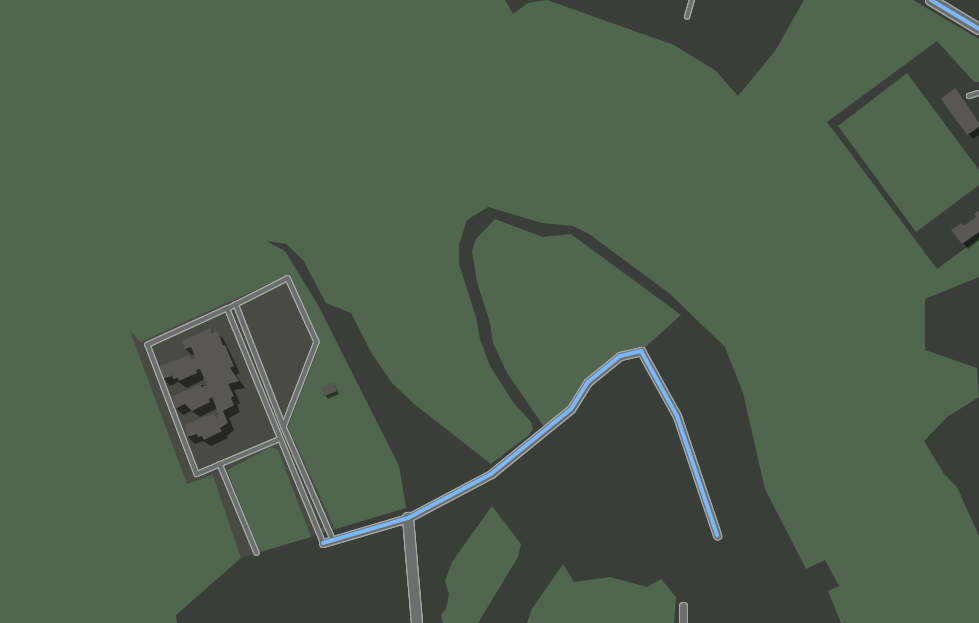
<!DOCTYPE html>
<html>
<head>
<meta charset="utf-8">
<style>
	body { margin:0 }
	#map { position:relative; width:979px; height:623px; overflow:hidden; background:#3a3e39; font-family:Sriracha,sans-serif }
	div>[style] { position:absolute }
	.built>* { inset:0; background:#484a43 }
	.green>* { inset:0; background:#51664e }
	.shadow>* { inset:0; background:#0007 }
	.building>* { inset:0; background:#585754 }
	.roads { filter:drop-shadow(1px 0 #a6a8a6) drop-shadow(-1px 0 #a6a8a6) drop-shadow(0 1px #a6a8a6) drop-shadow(0 -1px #a6a8a6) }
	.lane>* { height:3.5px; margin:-1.75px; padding:0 1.75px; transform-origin:1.75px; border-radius:1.75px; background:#6b6f6d }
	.street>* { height:7px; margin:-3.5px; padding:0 3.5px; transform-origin:3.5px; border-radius:3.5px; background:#6b6f6d }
	.secondary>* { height:10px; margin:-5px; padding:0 5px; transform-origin:5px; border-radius:5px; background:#6b6f6d }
	.cycleway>* { height:4px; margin:-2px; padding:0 2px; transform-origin:2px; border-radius:2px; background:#7ab7fb }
	span { translate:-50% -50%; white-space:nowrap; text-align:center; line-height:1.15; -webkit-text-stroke:3.5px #26332d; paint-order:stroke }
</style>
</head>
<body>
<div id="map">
	<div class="built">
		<i style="clip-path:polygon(285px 251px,319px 307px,399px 466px,406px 508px,241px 558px,213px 475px,187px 485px,129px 330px)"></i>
	</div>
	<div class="green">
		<i style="clip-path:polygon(0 0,505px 0,513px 14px,528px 3px,547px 0,674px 45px,716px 71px,738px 96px,775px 51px,804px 0,913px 0,979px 39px,979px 82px,974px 82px,937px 41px,827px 122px,937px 269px,979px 238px,979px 277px,925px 299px,925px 350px,977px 368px,979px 397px,947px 417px,924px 441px,944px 474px,957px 487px,979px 536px,979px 623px,841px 623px,828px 591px,839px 586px,825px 560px,806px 569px,765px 489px,743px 393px,725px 347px,669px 293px,589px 234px,573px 226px,542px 223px,488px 207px,467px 220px,459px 245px,459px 264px,476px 317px,480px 339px,490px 366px,513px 402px,531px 422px,533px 429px,529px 435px,491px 464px,414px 404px,392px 383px,372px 354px,351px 313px,326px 303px,303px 260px,286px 244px,266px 241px,285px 251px,319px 307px,399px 466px,406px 508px,335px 529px,288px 427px,318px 348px,290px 274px,141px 342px,130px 331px,187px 484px,213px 475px,241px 558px,176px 615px,177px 623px,0 623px)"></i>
		<i style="clip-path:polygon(907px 73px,979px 170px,979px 185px,916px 232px,838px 126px)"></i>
		<i style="clip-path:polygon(495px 219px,543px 237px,571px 234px,681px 315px,641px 351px,620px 356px,589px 382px,571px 409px,547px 431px,507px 373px,493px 343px,490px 323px,477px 282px,472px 251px,476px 239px)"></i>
		<i style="clip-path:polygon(271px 447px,278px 450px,311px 537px,260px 552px,227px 470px)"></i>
		<i style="clip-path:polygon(492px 506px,521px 544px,518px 557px,478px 623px,443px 623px,441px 615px,446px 609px,449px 594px,445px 581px,452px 562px)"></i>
		<i style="clip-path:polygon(563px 564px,574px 582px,610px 577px,647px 587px,661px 579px,676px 597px,674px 623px,527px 623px,532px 609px)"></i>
	</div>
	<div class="shadow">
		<i style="clip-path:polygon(955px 90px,979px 121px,979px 135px,973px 139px,942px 99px)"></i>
		<i style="clip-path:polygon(979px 211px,979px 240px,968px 249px,953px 231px,965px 227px,977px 217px)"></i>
		<i style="clip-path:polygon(evenodd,210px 330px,223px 338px,240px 373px,236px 375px,245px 388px,234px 390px,240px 403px,237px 405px,240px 412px,229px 418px,234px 430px,227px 436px,228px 438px,211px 446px,203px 441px,195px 444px,188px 437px,186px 426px,214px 414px,217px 417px,221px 416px,217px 405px,216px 409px,200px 417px,192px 411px,183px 415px,176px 408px,200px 385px,208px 385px,204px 376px,203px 380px,187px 388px,178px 382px,170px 386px,164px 379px,161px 367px,192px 355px,185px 349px,210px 330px,195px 354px,196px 357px,193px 359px,190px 356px,195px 354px,210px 330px,177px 374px,167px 378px,167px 376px,177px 374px)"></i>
		<i style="clip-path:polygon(334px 383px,339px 394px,328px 399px,325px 395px)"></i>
	</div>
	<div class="building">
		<i style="clip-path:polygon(955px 88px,979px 122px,979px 127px,967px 135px,941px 99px)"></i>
		<i style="clip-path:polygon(979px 210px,979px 232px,962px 244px,951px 230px,962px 223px,964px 226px,976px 217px,974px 214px)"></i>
		<i style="clip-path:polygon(210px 328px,212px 333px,217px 330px,223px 345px,225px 345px,234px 366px,230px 368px,239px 381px,228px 384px,234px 396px,231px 398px,234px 405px,223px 411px,228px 423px,220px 428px,222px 431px,204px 440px,202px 436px,198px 437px,197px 434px,187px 437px,185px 425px,214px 413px,216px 417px,219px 415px,212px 397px,209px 399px,210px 402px,192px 411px,185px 404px,175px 409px,173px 396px,201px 384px,201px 387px,207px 385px,200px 369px,196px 370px,197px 373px,179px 381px,178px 378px,173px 379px,172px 375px,163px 379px,160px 366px,190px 355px,192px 359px,195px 357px,191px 347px,185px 349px,182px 341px)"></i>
		<i style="clip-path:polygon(334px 382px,337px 391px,324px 396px,321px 387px)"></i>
		<i style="clip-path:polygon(324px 527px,326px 532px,322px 533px,321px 528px)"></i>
	</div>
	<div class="roads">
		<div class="lane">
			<i style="left:687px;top:17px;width:18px;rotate:-74deg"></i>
			<i style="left:969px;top:96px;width:10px;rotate:-17deg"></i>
			<i style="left:236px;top:304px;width:132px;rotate:68.7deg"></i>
			<i style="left:227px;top:309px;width:87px;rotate:155.5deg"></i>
			<i style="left:148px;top:345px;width:138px;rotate:69.2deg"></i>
			<i style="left:197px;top:474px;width:90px;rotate:-22.9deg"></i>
			<i style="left:220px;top:464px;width:96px;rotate:67.4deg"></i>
			<i style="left:323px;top:543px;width:253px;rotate:-112.3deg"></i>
			<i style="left:227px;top:309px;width:68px;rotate:-26.9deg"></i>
			<i style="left:288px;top:278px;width:70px;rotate:65.6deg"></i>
			<i style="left:317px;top:342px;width:91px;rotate:111.2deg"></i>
			<i style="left:284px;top:427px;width:122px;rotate:66.4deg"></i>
		</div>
		<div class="street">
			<i style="left:323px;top:543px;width:89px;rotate:-16.4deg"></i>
			<i style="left:408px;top:518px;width:94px;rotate:-27.9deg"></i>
			<i style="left:491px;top:474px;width:103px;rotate:-39.1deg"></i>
			<i style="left:571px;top:409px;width:32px;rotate:-58deg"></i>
			<i style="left:588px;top:382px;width:41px;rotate:-39.1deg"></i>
			<i style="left:620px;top:356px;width:22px;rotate:-13deg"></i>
			<i style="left:641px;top:351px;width:74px;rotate:61deg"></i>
			<i style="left:677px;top:416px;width:126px;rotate:71.4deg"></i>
			<i style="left:683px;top:606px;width:17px;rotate:90deg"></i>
		</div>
		<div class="secondary">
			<i style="left:931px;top:0;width:56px;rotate:31.1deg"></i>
			<i style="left:408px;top:518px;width:105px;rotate:85.1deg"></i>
		</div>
	</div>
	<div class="cycleway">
		<i style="left:931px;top:0;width:56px;rotate:31.1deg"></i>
		<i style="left:323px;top:543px;width:89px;rotate:-16.4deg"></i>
		<i style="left:408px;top:518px;width:94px;rotate:-27.9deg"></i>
		<i style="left:491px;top:474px;width:103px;rotate:-39.1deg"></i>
		<i style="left:571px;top:409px;width:32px;rotate:-58deg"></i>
		<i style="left:588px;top:382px;width:41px;rotate:-39.1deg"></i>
		<i style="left:620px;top:356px;width:22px;rotate:-13deg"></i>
		<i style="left:641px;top:351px;width:74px;rotate:61deg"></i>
		<i style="left:677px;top:416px;width:126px;rotate:71.4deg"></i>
	</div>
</div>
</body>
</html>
